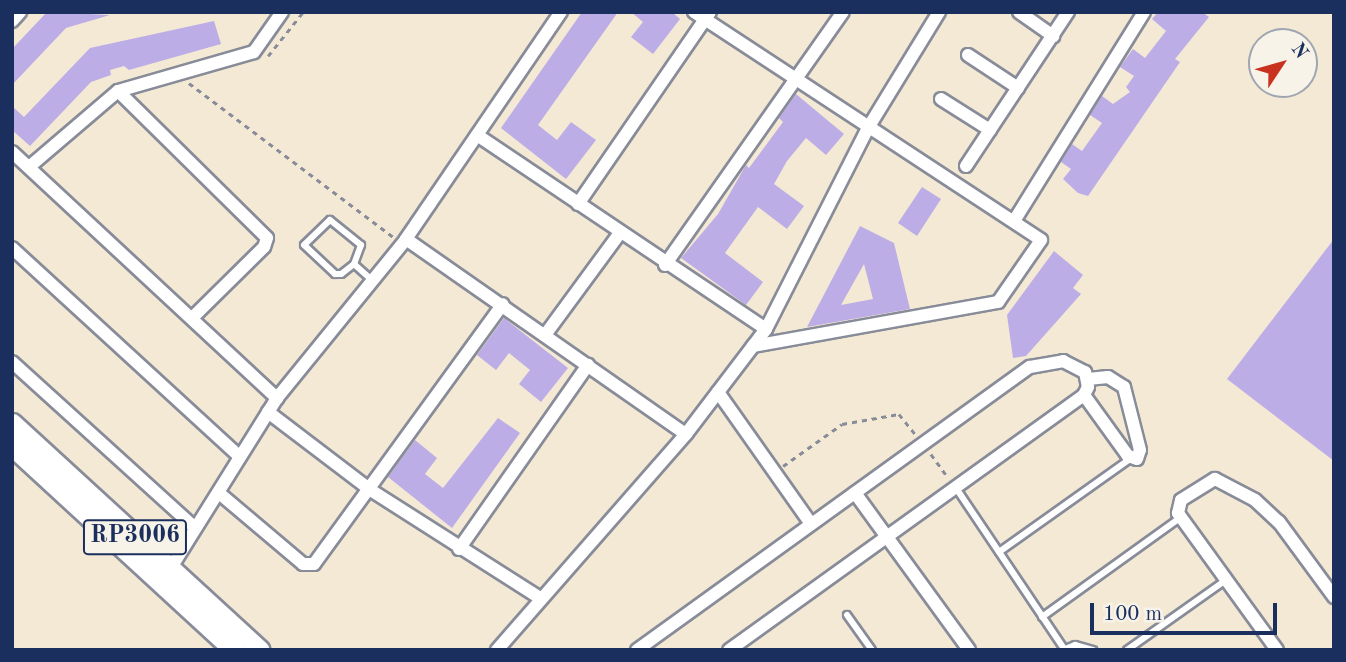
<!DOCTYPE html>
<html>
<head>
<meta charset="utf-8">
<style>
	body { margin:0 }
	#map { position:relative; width:1346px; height:662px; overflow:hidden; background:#f4e9d4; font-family:"Old Standard TT",serif }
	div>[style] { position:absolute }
	.building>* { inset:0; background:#bdade7 }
	.path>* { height:2.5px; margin-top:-1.25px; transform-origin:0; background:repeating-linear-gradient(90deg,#888c99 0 5px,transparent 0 10px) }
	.roads { filter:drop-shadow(2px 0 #888c99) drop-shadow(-2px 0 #888c99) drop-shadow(0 2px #888c99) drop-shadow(0 -2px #888c99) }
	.lane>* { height:6px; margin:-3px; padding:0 3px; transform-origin:3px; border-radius:3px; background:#fff }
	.street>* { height:12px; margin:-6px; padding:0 6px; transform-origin:6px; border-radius:6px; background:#fff }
	.primary>* { height:19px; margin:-9.5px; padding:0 9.5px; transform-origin:9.5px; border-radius:9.5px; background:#fff }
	span { translate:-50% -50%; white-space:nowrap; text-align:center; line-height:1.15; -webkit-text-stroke:5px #f7f3e8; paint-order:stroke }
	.shield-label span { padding:2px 5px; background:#f7f3e8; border:2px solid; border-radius:5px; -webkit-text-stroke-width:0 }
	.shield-label { font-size:24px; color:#1b2f5e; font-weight:700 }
	.frame { position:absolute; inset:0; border:14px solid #1b2f5e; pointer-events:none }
	.north { position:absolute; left:1248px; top:28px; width:70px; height:70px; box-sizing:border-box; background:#f7f3e8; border:2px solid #9fa5b1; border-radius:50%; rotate:54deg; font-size:19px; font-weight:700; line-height:28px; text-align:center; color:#1b2f5e }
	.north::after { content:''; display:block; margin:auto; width:24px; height:32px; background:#c8321e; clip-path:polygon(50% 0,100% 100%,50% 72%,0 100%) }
	.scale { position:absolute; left:1090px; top:603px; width:187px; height:32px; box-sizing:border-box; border:4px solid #1b2f5e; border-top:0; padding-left:9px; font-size:21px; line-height:24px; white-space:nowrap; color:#1b2f5e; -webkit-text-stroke:5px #f7f3e8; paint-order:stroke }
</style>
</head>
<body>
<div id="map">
	<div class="building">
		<i style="clip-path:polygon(47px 12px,110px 15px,66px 28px,12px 85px,12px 49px)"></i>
		<i style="clip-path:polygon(582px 12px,618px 12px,538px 125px,557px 140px,571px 122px,596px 140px,566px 179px,501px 128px)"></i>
		<i style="clip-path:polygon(631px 12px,672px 12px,680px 19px,653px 54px,631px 37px,643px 22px)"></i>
		<i style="clip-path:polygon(1158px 12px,1202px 12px,1209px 17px,1175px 59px,1180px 62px,1088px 196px,1078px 193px,1063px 179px,1071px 169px,1061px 162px,1072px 144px,1082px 151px,1102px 123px,1090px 115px,1102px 96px,1113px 104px,1130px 92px,1126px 87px,1134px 76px,1120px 67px,1133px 49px,1145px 58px,1166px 31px,1152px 19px)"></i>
		<i style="clip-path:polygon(214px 21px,221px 44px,129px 70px,124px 66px,110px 70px,111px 75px,91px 82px,30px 146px,12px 130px,12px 106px,24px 117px,90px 48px)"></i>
		<i style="clip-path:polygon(796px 94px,844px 134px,826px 155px,806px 138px,787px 161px,774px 184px,804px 206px,787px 229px,758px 207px,725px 253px,763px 282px,746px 305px,681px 258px,718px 214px,746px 165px,749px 168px,783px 122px,779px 118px)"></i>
		<i style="clip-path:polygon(922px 187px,941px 199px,917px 236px,898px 223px)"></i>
		<i style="clip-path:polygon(evenodd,860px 226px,894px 243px,910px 309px,807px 327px,860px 226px,864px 264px,873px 299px,841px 305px,864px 264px)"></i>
		<i style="clip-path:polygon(1334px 239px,1334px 461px,1227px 379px)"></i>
		<i style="clip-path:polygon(1054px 251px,1083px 275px,1073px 288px,1081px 294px,1026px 356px,1013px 358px,1007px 315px)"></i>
		<i style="clip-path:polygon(504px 318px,568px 368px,541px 402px,519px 384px,530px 370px,509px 353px,496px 370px,477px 355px)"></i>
		<i style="clip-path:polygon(498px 418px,520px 433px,452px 528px,388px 477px,415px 440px,437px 458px,425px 474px,443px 488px)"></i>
	</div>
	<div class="path">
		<i style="left:268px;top:56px;width:56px;rotate:-51.5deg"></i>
		<i style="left:189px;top:83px;width:256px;rotate:37deg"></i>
		<i style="left:931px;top:454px;width:29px;rotate:54deg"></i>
		<i style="left:783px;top:466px;width:72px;rotate:-35.4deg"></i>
		<i style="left:842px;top:424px;width:58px;rotate:-10deg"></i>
		<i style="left:899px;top:414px;width:27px;rotate:51deg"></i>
	</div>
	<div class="roads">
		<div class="lane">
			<i style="left:330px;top:220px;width:40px;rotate:39deg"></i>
			<i style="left:361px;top:245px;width:20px;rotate:110deg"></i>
			<i style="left:354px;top:264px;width:16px;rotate:142deg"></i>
			<i style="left:341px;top:274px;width:6px;rotate:180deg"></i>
			<i style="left:335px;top:274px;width:42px;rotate:-136.9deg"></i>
			<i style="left:304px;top:245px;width:36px;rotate:-44deg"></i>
			<i style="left:354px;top:264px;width:24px;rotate:42deg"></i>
			<i style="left:956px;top:488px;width:194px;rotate:56.1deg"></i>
			<i style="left:999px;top:552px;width:161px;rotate:-35.4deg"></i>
			<i style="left:847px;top:615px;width:43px;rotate:54.5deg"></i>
			<i style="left:1042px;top:617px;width:171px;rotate:-35.7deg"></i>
			<i style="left:1063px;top:650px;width:13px;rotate:-23deg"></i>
			<i style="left:1075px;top:645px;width:19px;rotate:16deg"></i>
			<i style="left:1127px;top:650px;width:121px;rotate:-35.3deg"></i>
		</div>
		<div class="street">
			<i style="left:694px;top:12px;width:415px;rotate:33.3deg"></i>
			<i style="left:1041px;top:240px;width:75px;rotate:124.7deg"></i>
			<i style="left:998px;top:302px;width:249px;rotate:169.8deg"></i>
			<i style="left:1019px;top:12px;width:42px;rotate:35.2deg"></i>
			<i style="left:12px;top:21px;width:12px;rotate:-48deg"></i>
			<i style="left:968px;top:55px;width:60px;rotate:33.4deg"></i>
			<i style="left:118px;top:91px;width:209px;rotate:44.6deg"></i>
			<i style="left:267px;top:238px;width:9px;rotate:108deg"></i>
			<i style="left:264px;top:247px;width:101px;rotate:135.4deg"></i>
			<i style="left:941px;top:99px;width:58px;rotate:32.3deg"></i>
			<i style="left:477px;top:135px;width:348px;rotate:33.9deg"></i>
			<i style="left:12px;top:152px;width:362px;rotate:42.9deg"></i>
			<i style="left:966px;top:166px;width:185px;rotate:-56.5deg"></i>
			<i style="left:29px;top:167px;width:117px;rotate:-40.5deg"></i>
			<i style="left:118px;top:91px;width:141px;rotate:-16deg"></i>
			<i style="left:254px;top:52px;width:49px;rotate:-55deg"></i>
			<i style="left:578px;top:204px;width:233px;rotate:-55.5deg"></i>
			<i style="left:1014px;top:221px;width:246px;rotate:-58.1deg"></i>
			<i style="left:406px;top:239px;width:341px;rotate:34.9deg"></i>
			<i style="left:12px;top:248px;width:308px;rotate:42.5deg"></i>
			<i style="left:665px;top:265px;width:309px;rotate:-54.9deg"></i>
			<i style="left:545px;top:335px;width:127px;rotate:-53.7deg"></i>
			<i style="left:12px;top:362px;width:247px;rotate:42.2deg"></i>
			<i style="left:718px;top:392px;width:161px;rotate:54.8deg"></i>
			<i style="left:1084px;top:395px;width:75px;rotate:54.2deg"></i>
			<i style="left:1128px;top:456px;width:9px;rotate:18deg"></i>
			<i style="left:1137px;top:459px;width:9px;rotate:-72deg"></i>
			<i style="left:1140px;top:450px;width:65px;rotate:-104.3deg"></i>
			<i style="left:1124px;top:387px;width:19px;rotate:-148deg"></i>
			<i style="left:1108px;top:377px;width:20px;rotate:174deg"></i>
			<i style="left:268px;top:412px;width:127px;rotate:37.3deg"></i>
			<i style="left:369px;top:489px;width:203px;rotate:32.5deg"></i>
			<i style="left:219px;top:493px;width:110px;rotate:40.2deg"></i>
			<i style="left:303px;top:564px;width:11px"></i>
			<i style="left:314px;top:564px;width:321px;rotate:-54deg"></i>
			<i style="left:855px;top:493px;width:194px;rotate:54deg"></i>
			<i style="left:459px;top:549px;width:225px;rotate:-55deg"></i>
			<i style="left:167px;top:574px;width:208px;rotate:-58deg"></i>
			<i style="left:277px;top:398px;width:205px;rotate:-50.9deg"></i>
			<i style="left:406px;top:239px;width:275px;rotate:-55.7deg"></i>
			<i style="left:497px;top:650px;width:287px;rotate:-48.8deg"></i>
			<i style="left:686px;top:434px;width:132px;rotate:-52.7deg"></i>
			<i style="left:766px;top:329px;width:225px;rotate:-63.1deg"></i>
			<i style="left:868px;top:128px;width:136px;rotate:-58.5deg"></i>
			<i style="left:637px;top:650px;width:484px;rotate:-35.8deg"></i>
			<i style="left:1030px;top:367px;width:34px;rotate:-10deg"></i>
			<i style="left:1063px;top:361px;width:25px;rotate:27deg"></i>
			<i style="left:1085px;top:372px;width:15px;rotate:79deg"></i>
			<i style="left:1088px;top:387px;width:9px;rotate:117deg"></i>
			<i style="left:1084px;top:395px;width:437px;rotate:144.3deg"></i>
			<i style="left:1277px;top:650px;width:169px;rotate:-125.9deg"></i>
			<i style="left:1178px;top:513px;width:13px;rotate:-77deg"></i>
			<i style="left:1181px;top:500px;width:40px;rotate:-32deg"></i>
			<i style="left:1215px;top:479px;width:45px;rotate:27.7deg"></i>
			<i style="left:1255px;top:500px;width:33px;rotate:43deg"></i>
			<i style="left:1279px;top:522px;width:93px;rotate:53.7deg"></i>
		</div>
		<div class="primary">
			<i style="left:12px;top:423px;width:336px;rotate:42.5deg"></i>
			<i style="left:12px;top:446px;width:301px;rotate:42.6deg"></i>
		</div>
	</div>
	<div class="shield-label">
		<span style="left:135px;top:537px">RP3006</span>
	</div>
	<div class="frame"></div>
	<div class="north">N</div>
	<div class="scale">100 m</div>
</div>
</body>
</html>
